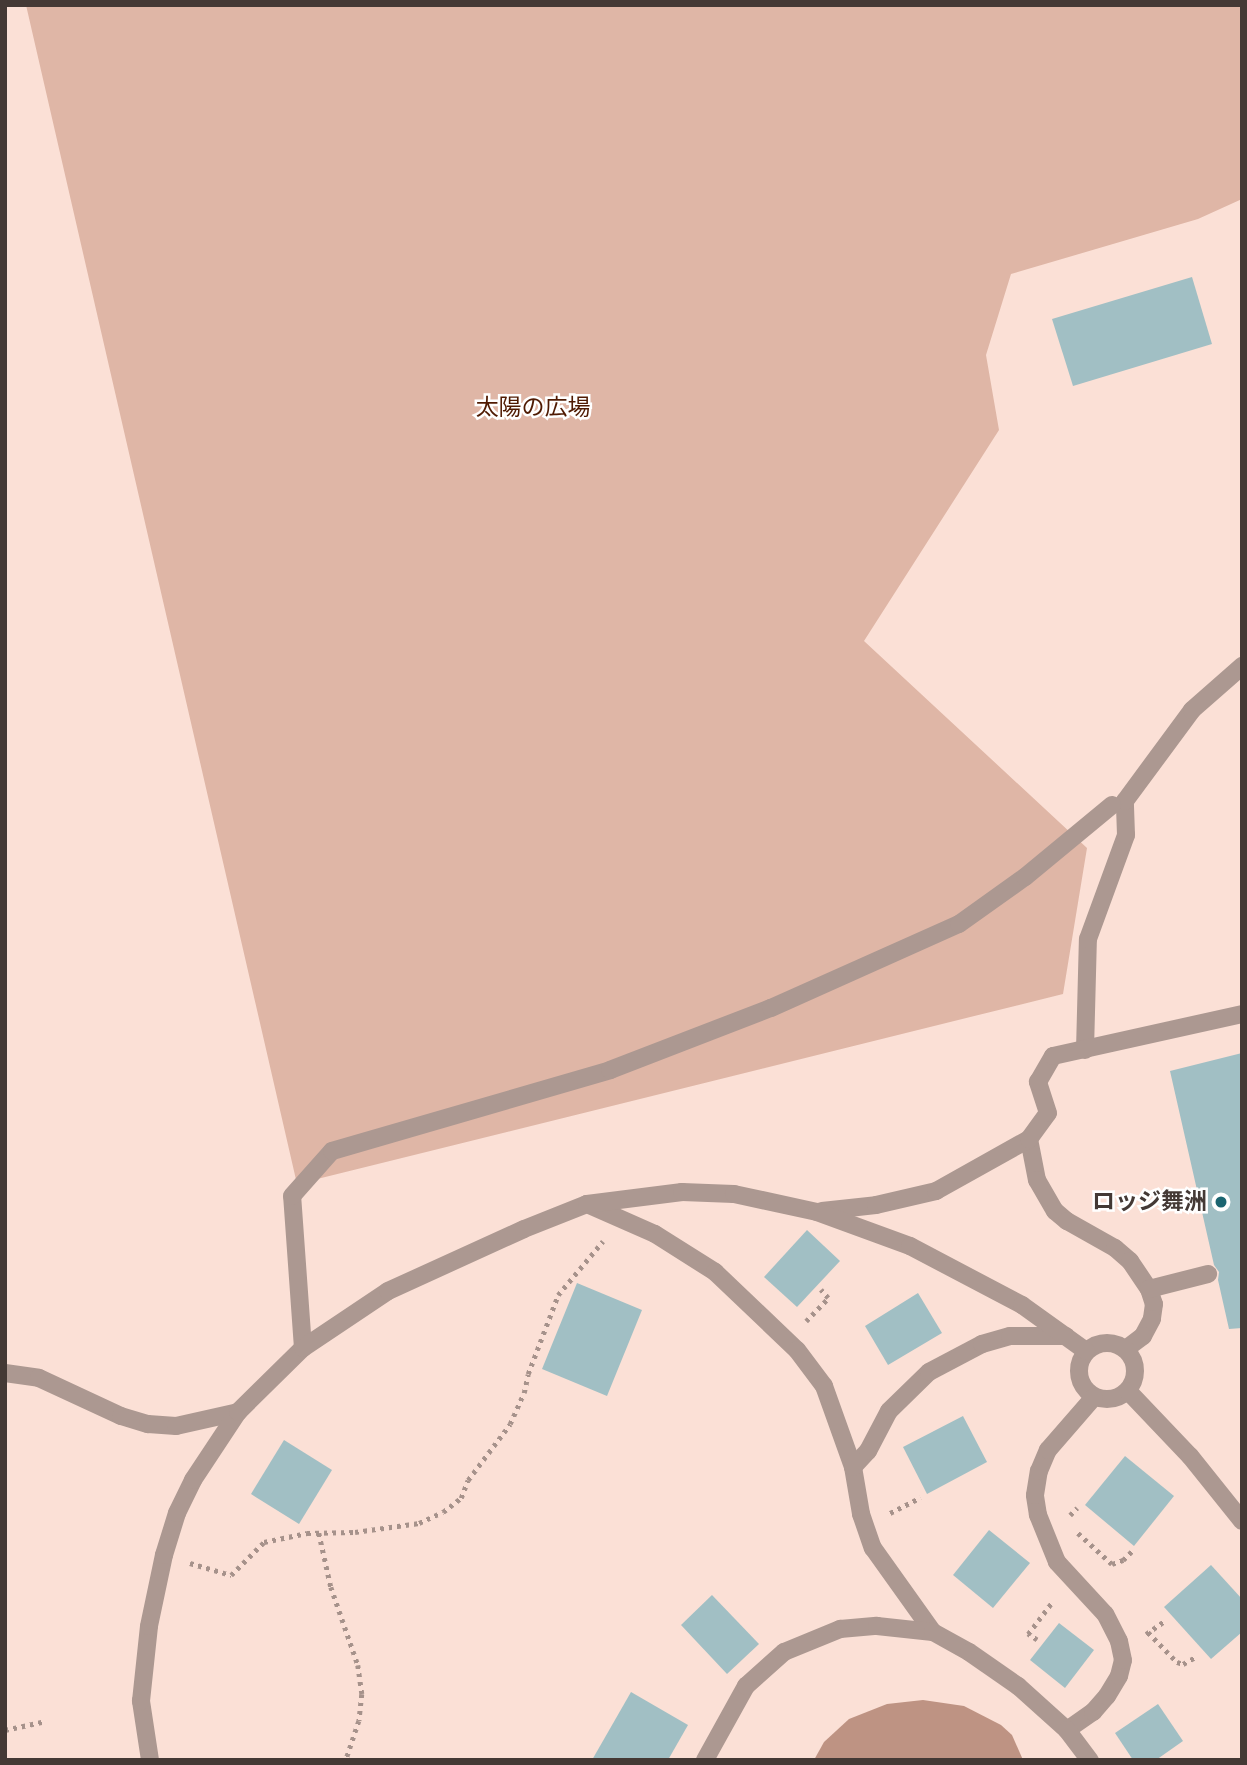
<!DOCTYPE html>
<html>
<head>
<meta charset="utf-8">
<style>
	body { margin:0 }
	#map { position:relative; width:1247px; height:1765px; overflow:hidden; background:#fbe0d6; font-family:"Varela Round","Noto Sans JP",sans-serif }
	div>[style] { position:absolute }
	.green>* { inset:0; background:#dfb6a6 }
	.water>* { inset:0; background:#be9383 }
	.building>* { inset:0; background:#a1bfc4 }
	.path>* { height:4.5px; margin-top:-2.25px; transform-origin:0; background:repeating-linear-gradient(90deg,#a6928b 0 3.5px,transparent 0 8.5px) }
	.service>* { height:18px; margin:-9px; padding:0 9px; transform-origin:9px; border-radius:9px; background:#ac9891 }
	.service>.ring { margin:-9px; padding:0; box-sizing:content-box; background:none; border:18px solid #ac9891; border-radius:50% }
	.dots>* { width:19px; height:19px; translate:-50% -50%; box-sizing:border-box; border:4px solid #fff; border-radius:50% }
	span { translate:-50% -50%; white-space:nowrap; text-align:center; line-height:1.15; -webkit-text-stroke:5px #fff; paint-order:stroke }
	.park-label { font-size:23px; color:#4f1a02 }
	.poi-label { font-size:23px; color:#443935; font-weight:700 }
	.right { translate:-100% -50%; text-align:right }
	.frame { position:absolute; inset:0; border:7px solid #443935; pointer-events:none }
</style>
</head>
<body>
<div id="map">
	<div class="green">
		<i style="clip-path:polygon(26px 5px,1242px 5px,1242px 199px,1198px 219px,1011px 274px,986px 355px,999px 430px,864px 641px,1087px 848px,1063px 994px,297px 1184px)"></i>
	</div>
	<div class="water">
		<i style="clip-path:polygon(923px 1700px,964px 1706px,1001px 1725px,1012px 1735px,1023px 1760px,814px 1760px,824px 1742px,849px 1719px,887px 1704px)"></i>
	</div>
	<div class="building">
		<i style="clip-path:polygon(1192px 277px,1212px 344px,1073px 386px,1052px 319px)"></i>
		<i style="clip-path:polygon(1242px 1053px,1242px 1328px,1229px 1329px,1218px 1280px,1219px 1272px,1214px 1265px,1170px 1071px)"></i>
		<i style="clip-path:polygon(807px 1230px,840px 1261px,797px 1307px,764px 1277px)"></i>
		<i style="clip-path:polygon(577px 1283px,642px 1310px,607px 1396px,542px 1369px)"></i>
		<i style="clip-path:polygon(918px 1293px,942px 1333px,888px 1365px,865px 1326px)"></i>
		<i style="clip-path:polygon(963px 1416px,987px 1462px,927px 1494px,903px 1447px)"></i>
		<i style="clip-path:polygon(284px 1440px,332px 1470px,299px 1524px,251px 1494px)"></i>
		<i style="clip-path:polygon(1125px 1456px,1174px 1496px,1134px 1546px,1085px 1505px)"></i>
		<i style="clip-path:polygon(989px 1530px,1030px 1563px,993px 1608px,953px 1575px)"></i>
		<i style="clip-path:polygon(1211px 1565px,1242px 1599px,1242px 1632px,1211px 1659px,1164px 1607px)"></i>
		<i style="clip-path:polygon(712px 1595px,759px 1644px,727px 1674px,681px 1625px)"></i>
		<i style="clip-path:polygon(1059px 1623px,1094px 1650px,1065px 1688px,1030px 1660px)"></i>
		<i style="clip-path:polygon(631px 1692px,688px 1725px,668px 1760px,592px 1760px)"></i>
		<i style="clip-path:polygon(1158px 1704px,1183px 1741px,1156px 1760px,1133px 1760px,1115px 1733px)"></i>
	</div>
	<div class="path">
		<i style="left:806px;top:1321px;width:32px;rotate:-46deg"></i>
		<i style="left:828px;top:1298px;width:11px;rotate:-131deg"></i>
		<i style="left:890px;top:1513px;width:34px;rotate:-27deg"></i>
		<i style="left:1070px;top:1515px;width:10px;rotate:-45deg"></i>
		<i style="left:319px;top:1533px;width:55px;rotate:77.5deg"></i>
		<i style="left:331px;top:1587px;width:83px;rotate:70.9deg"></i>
		<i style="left:358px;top:1665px;width:29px;rotate:82deg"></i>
		<i style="left:362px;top:1694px;width:27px;rotate:96deg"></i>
		<i style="left:359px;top:1721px;width:41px;rotate:108.4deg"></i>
		<i style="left:1078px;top:1533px;width:46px;rotate:42.4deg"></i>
		<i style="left:1112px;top:1564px;width:12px;rotate:-20deg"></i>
		<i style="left:1123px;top:1560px;width:14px;rotate:-45deg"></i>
		<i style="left:190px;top:1563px;width:43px;rotate:16.3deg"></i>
		<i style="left:231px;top:1575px;width:47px;rotate:-45deg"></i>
		<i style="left:264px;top:1542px;width:44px;rotate:-11.8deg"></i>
		<i style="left:307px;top:1533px;width:48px;rotate:-1.2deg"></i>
		<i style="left:355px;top:1532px;width:65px;rotate:-8deg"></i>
		<i style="left:419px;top:1523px;width:26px;rotate:-25deg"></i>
		<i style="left:443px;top:1512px;width:23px;rotate:-38deg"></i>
		<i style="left:461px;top:1498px;width:19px;rotate:-69deg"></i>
		<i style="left:468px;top:1480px;width:70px;rotate:-53.1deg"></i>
		<i style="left:510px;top:1424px;width:34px;rotate:-66deg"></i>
		<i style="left:524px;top:1393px;width:19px;rotate:-78deg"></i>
		<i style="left:528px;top:1374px;width:85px;rotate:-69.2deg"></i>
		<i style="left:558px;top:1295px;width:70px;rotate:-50.2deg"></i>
		<i style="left:1148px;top:1632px;width:42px;rotate:46deg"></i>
		<i style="left:1177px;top:1662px;width:6px;rotate:18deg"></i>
		<i style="left:1183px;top:1664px;width:13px;rotate:-29deg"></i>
		<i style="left:1146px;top:1634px;width:21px;rotate:-35deg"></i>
		<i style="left:1037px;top:1640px;width:11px;rotate:-146deg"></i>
		<i style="left:1028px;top:1634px;width:41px;rotate:-52.9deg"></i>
		<i style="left:5px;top:1730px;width:42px;rotate:-12.4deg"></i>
	</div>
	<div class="service">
		<i style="left:1085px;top:1050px;width:111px;rotate:-88.5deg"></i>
		<i style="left:1088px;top:939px;width:111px;rotate:-69.9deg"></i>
		<i style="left:1126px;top:835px;width:34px;rotate:-92deg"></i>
		<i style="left:1125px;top:801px;width:113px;rotate:-53.6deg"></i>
		<i style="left:1192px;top:710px;width:67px;rotate:-41.3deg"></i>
		<i style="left:1029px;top:1139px;width:42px;rotate:79deg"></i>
		<i style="left:1037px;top:1180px;width:36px;rotate:60deg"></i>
		<i style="left:1055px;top:1211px;width:16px;rotate:40deg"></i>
		<i style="left:1067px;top:1221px;width:55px;rotate:29.4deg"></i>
		<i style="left:1115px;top:1248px;width:20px;rotate:41deg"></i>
		<i style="left:1130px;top:1261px;width:34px;rotate:56deg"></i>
		<i style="left:1149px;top:1289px;width:16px;rotate:72deg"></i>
		<i style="left:1154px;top:1304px;width:15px;rotate:98deg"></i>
		<i style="left:1152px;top:1319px;width:19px;rotate:118deg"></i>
		<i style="left:1143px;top:1336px;width:21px;rotate:143deg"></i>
		<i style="left:587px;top:1204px;width:74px;rotate:23.8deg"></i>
		<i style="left:655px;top:1234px;width:71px;rotate:32.3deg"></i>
		<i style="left:715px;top:1272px;width:113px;rotate:43.6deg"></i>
		<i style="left:797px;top:1350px;width:45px;rotate:53.1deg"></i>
		<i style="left:824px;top:1386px;width:86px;rotate:70.3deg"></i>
		<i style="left:853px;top:1467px;width:48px;rotate:80.3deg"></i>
		<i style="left:861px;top:1514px;width:36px;rotate:71deg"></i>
		<i style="left:873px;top:1548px;width:103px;rotate:54.5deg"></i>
		<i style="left:822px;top:1211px;width:54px;rotate:-6.3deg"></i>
		<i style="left:876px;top:1205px;width:62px;rotate:-13.1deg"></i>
		<i style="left:936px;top:1191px;width:107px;rotate:-29.2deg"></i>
		<i style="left:1029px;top:1139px;width:32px;rotate:-54deg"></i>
		<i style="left:1048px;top:1113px;width:33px;rotate:-108deg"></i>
		<i style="left:1038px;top:1082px;width:30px;rotate:-60deg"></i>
		<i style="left:1053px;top:1056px;width:194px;rotate:-12.5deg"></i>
		<i style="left:1149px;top:1289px;width:61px;rotate:-14.3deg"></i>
		<i class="ring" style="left:1079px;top:1343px;width:38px;height:38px"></i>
		<i style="left:303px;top:1348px;width:152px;rotate:-94.1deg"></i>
		<i style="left:292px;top:1196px;width:60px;rotate:-48.4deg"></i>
		<i style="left:332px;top:1151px;width:290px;rotate:-16.2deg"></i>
		<i style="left:610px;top:1070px;width:173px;rotate:-21.1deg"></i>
		<i style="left:771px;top:1008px;width:206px;rotate:-24.1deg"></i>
		<i style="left:959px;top:924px;width:81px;rotate:-35.5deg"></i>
		<i style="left:1025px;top:877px;width:113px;rotate:-39.6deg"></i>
		<i style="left:5px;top:1373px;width:34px;rotate:8deg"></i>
		<i style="left:39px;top:1378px;width:90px;rotate:24.9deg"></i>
		<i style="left:121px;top:1416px;width:28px;rotate:17deg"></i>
		<i style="left:148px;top:1424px;width:28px;rotate:4deg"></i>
		<i style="left:176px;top:1426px;width:64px;rotate:-12.7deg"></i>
		<i style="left:1128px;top:1391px;width:90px;rotate:46.4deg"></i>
		<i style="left:1190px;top:1456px;width:83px;rotate:51.3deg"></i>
		<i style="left:853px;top:1467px;width:22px;rotate:-47deg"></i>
		<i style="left:868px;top:1451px;width:45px;rotate:-62.3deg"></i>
		<i style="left:889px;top:1411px;width:56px;rotate:-44.3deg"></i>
		<i style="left:929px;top:1372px;width:60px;rotate:-27.8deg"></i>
		<i style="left:982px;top:1344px;width:29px;rotate:-16deg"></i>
		<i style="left:1010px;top:1336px;width:56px"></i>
		<i style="left:1067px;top:1730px;width:32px;rotate:-35deg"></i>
		<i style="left:1093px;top:1712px;width:21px;rotate:-49deg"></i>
		<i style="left:1107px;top:1696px;width:23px;rotate:-59deg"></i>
		<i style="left:1119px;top:1676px;width:16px;rotate:-76deg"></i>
		<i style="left:1123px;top:1660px;width:19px;rotate:-102deg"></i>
		<i style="left:1119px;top:1641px;width:30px;rotate:-117deg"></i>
		<i style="left:1105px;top:1614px;width:71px;rotate:-132.7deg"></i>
		<i style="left:1057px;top:1562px;width:51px;rotate:-112deg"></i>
		<i style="left:1038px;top:1515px;width:20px;rotate:-99deg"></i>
		<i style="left:1035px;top:1495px;width:24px;rotate:-81deg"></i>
		<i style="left:1039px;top:1471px;width:23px;rotate:-67deg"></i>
		<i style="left:1048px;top:1450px;width:70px;rotate:-49deg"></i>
		<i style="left:150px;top:1760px;width:60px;rotate:-98.7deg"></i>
		<i style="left:141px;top:1701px;width:75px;rotate:-83.9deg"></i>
		<i style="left:149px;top:1626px;width:73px;rotate:-78.1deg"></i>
		<i style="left:164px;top:1555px;width:44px;rotate:-72.8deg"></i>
		<i style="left:177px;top:1513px;width:37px;rotate:-64deg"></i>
		<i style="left:193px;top:1480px;width:82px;rotate:-56.5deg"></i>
		<i style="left:238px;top:1412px;width:91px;rotate:-44.6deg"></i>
		<i style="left:303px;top:1348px;width:102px;rotate:-33.8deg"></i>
		<i style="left:388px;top:1291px;width:149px;rotate:-24.5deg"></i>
		<i style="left:524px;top:1229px;width:68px;rotate:-21.6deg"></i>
		<i style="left:587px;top:1204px;width:96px;rotate:-7.2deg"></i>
		<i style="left:682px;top:1192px;width:52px;rotate:2.2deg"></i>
		<i style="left:734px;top:1194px;width:85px;rotate:12.2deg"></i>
		<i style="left:817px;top:1212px;width:99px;rotate:20.1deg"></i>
		<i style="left:910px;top:1246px;width:127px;rotate:27.8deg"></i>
		<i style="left:1022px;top:1305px;width:79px;rotate:35.7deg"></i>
		<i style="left:705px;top:1760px;width:85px;rotate:-61deg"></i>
		<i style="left:746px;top:1686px;width:51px;rotate:-41.8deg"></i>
		<i style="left:784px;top:1652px;width:61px;rotate:-22.3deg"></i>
		<i style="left:840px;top:1629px;width:37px;rotate:-5deg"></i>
		<i style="left:877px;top:1626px;width:56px;rotate:6.1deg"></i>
		<i style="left:933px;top:1632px;width:41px;rotate:29.1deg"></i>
		<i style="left:969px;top:1652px;width:60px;rotate:34.8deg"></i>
		<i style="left:1018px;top:1686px;width:66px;rotate:41.9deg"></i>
		<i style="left:1067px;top:1730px;width:38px;rotate:53deg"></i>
	</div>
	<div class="dots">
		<i style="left:1221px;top:1202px;background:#1b6571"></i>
	</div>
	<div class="park-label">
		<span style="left:533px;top:408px">太陽の広場</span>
	</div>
	<div class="poi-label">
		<span class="right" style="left:1207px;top:1202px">ロッジ舞洲</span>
	</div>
	<div class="frame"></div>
</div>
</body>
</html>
